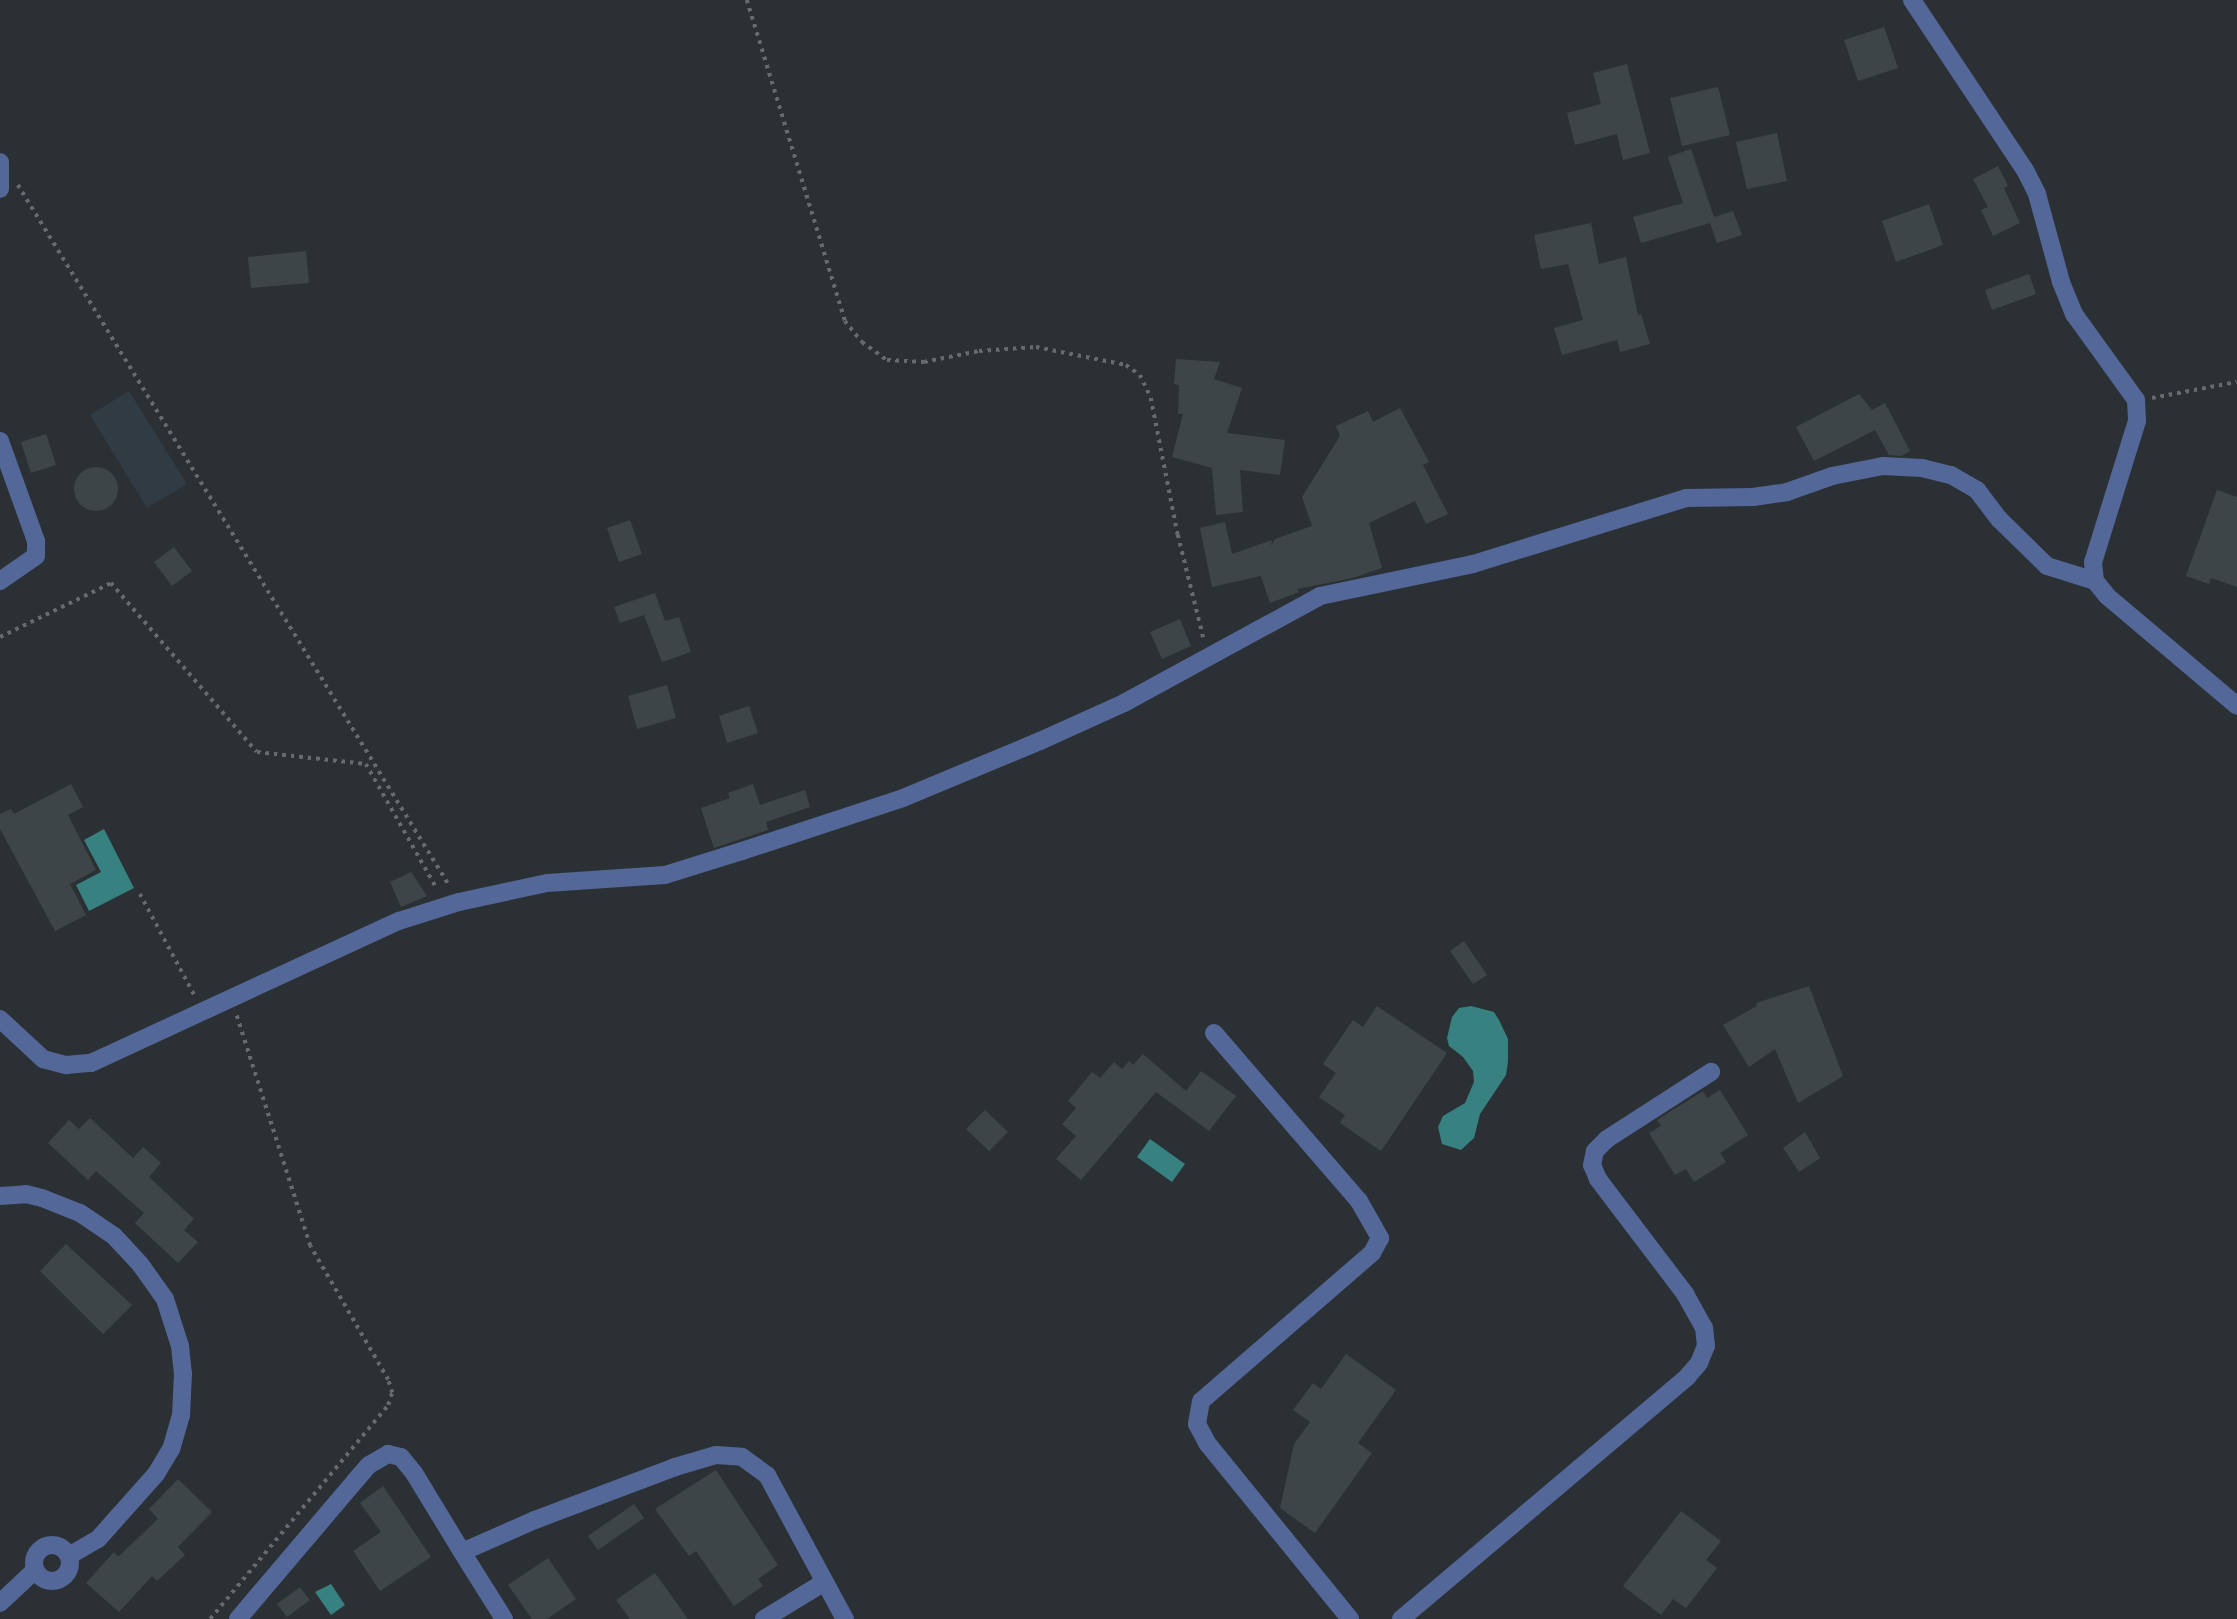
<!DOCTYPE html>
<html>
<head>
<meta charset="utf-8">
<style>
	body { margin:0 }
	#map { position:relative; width:2237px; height:1619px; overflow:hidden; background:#2b3034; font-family:"IBM Plex Sans",sans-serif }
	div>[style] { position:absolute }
	.built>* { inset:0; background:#313b43 }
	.water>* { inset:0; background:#378181 }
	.building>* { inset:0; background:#3e4547 }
	.round { border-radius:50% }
	.path>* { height:3.5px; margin-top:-1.75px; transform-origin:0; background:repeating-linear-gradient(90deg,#676b6f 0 3.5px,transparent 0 8.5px) }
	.minor>* { height:18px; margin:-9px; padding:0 9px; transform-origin:9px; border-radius:9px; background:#536798 }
	.minor>.ring { margin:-9px; padding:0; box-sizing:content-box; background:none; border:18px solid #536798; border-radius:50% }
	span { translate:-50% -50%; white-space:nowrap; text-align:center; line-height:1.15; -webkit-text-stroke:5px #22262a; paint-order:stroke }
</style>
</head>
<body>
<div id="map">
	<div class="built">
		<i style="clip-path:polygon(129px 391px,187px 484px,147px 508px,90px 415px)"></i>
	</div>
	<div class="water">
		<i style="clip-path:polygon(104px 829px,134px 888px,89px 911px,76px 885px,101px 872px,84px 840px)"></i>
		<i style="clip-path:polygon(1471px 1006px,1494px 1012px,1499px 1020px,1508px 1039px,1508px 1062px,1506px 1075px,1480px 1114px,1474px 1138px,1461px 1150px,1442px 1144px,1438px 1127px,1443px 1116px,1465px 1103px,1474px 1082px,1473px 1071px,1463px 1057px,1449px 1046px,1447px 1038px,1452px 1017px,1459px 1008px)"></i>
		<i style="clip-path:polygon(1150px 1139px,1185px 1164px,1172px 1182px,1137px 1157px)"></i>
		<i style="clip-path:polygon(331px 1584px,345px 1605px,331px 1615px,315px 1592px)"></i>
	</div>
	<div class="building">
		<i style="clip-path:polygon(1884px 27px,1898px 68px,1858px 81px,1844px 40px)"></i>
		<i style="clip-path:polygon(1627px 64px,1650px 153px,1623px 160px,1617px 134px,1575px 145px,1567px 113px,1601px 104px,1593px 73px)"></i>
		<i style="clip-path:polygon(1718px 87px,1730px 135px,1682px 146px,1670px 98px)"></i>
		<i style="clip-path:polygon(1777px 133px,1787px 181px,1747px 189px,1736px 142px)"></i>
		<i style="clip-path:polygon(1691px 149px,1714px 217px,1733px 211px,1742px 235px,1717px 243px,1710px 223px,1641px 243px,1633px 217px,1683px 203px,1668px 157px)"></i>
		<i style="clip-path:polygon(1998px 166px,2008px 186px,2004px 188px,2020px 223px,1993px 236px,1981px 210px,1988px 207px,1973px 179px)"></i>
		<i style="clip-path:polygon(1929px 204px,1943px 245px,1896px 262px,1882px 221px)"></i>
		<i style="clip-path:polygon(1591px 223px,1599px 264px,1626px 257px,1638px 315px,1641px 314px,1650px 344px,1620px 352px,1617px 340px,1562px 355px,1554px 328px,1583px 320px,1568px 264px,1541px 269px,1534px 235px)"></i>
		<i style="clip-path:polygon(306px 251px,309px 283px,251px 288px,248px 257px)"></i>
		<i style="clip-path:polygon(2029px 274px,2036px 294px,1992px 310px,1985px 290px)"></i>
		<i style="clip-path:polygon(1176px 359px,1220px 362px,1214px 379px,1242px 388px,1227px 433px,1285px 440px,1280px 475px,1240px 470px,1243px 512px,1216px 515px,1212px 468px,1172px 457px,1183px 414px,1178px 414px,1179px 385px,1174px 384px)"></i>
		<i style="clip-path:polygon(1859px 394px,1872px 410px,1885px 403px,1910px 451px,1901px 456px,1889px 455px,1875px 430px,1814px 461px,1796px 427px)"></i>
		<i style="clip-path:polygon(1400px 408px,1429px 462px,1423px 465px,1448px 514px,1426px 524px,1415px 501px,1369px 523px,1382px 568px,1353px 578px,1297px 589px,1299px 592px,1270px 603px,1261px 576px,1212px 587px,1200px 528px,1225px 522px,1232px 554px,1272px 540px,1271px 546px,1275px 539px,1312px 526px,1302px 497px,1340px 436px,1336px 426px,1368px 411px,1373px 422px)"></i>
		<i style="clip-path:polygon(46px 434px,56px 465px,31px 473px,21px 442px)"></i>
		<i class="round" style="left:74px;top:467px;width:44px;height:44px"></i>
		<i style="clip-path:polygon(2217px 490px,2237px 497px,2237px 587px,2211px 578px,2209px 584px,2186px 576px)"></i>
		<i style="clip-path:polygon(630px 520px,642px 554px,619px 562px,607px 528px)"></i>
		<i style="clip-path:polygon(174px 547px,192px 571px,172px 586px,154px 562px)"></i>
		<i style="clip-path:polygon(655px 593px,665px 621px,679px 617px,691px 652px,662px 662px,644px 615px,620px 623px,614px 607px)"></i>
		<i style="clip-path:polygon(1180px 619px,1191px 646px,1162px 659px,1150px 632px)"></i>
		<i style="clip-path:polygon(667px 685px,676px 718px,637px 729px,628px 696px)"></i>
		<i style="clip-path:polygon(749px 706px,758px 733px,727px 743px,719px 716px)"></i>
		<i style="clip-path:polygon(71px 784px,83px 807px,68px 815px,96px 870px,70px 884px,86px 915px,55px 931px,0 829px,0 814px,11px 809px,14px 814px)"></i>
		<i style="clip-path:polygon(753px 784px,760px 805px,805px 790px,810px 807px,766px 822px,768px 830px,714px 848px,701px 808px,730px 798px,728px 793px)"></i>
		<i style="clip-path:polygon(411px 872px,427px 896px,401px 907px,390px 882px)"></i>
		<i style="clip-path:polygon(1464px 941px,1487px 975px,1473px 984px,1450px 951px)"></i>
		<i style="clip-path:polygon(1809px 986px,1843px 1076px,1798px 1103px,1775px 1049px,1749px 1067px,1723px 1025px,1757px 1006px,1756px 1003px)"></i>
		<i style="clip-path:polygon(1377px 1006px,1447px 1053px,1381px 1151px,1340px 1123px,1345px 1115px,1319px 1097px,1336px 1073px,1323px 1064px,1353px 1020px,1363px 1027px)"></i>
		<i style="clip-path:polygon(1143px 1054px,1186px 1091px,1201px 1071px,1236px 1096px,1209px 1131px,1156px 1092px,1081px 1180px,1056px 1159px,1076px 1136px,1062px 1124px,1076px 1108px,1068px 1101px,1092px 1072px,1100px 1078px,1114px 1062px,1122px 1069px,1129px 1061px,1133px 1065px)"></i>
		<i style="clip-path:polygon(1720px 1090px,1748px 1135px,1720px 1153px,1726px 1162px,1694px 1182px,1686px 1169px,1675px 1175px,1649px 1133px,1661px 1126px,1657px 1120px,1703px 1091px,1707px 1098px)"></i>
		<i style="clip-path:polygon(985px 1110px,1008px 1132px,989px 1151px,966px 1129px)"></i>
		<i style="clip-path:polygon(90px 1118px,133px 1158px,143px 1147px,161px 1163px,149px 1177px,194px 1219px,184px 1230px,198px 1242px,178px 1263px,135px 1223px,144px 1213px,96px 1171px,88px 1180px,48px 1143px,69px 1120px,79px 1129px)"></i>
		<i style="clip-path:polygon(1805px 1132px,1820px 1158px,1799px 1172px,1783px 1148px)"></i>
		<i style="clip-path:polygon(66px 1244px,132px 1305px,103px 1334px,40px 1271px)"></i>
		<i style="clip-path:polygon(1346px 1354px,1396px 1390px,1358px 1443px,1372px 1453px,1315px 1533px,1280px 1508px,1294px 1444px,1310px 1422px,1293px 1410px,1313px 1383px,1321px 1389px)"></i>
		<i style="clip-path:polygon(716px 1470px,778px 1565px,758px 1579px,763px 1586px,734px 1606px,696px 1551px,689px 1556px,655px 1509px)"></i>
		<i style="clip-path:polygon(178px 1479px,212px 1512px,178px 1547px,185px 1555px,157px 1581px,152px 1576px,119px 1612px,86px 1583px,114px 1552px,118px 1557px,158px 1519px,149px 1509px)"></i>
		<i style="clip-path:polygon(383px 1486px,431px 1557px,380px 1591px,353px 1551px,381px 1532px,360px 1503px)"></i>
		<i style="clip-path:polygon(634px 1504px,644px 1518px,598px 1550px,588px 1536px)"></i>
		<i style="clip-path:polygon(1681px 1511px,1721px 1541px,1706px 1560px,1717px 1568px,1686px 1608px,1673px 1599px,1661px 1615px,1623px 1586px)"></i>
		<i style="clip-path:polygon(548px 1558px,576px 1599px,547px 1619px,532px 1619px,508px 1585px)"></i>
		<i style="clip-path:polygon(655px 1573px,688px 1619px,630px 1619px,616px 1600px)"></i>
		<i style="clip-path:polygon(300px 1587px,310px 1600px,287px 1617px,277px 1604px)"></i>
	</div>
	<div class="path">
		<i style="left:747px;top:0;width:336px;rotate:73deg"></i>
		<i style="left:845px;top:321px;width:27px;rotate:51deg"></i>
		<i style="left:862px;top:342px;width:31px;rotate:36deg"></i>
		<i style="left:887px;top:360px;width:37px;rotate:3deg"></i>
		<i style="left:924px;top:362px;width:56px;rotate:-11.3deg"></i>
		<i style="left:979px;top:351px;width:57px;rotate:-4deg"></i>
		<i style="left:1036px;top:347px;width:92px;rotate:11.3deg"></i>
		<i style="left:1126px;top:365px;width:17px;rotate:36deg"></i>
		<i style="left:1140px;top:375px;width:25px;rotate:64deg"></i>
		<i style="left:1151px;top:398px;width:140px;rotate:78.9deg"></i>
		<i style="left:1178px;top:535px;width:108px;rotate:76.1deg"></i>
		<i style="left:18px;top:185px;width:822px;rotate:58.38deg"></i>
		<i style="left:2152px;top:398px;width:86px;rotate:-10.7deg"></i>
		<i style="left:0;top:637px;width:123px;rotate:-25.9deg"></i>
		<i style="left:111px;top:583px;width:223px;rotate:49.2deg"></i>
		<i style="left:257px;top:752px;width:110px;rotate:6.3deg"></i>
		<i style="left:366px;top:764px;width:144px;rotate:60.4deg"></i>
		<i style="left:140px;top:894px;width:116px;rotate:61.7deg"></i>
		<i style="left:210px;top:1619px;width:278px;rotate:-50.2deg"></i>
		<i style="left:388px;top:1405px;width:13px;rotate:-72deg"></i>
		<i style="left:392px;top:1393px;width:14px;rotate:-107deg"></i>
		<i style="left:388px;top:1380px;width:155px;rotate:-120.2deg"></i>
		<i style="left:310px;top:1246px;width:244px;rotate:-107.7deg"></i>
	</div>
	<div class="minor">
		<i style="left:1912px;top:0;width:204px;rotate:56.4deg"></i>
		<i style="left:2025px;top:170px;width:27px;rotate:63deg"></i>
		<i style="left:2037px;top:194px;width:91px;rotate:74.7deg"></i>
		<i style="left:2061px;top:282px;width:35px;rotate:68deg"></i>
		<i style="left:2074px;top:314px;width:106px;rotate:54.2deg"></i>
		<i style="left:2136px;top:400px;width:21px;rotate:87deg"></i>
		<i style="left:2137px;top:421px;width:148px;rotate:107.3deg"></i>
		<i style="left:2093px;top:562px;width:19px;rotate:84deg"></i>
		<i style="left:2095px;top:581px;width:19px;rotate:51deg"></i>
		<i style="left:2107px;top:596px;width:170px;rotate:40.2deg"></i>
		<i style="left:0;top:162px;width:27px;rotate:90deg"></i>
		<i style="left:0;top:441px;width:106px;rotate:70.2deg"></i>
		<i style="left:36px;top:541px;width:15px;rotate:90deg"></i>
		<i style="left:36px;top:556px;width:44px;rotate:145.2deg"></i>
		<i style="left:0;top:1019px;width:59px;rotate:42.9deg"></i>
		<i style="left:43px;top:1059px;width:24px;rotate:15deg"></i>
		<i style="left:66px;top:1065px;width:25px;rotate:-5deg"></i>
		<i style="left:91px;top:1063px;width:339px;rotate:-24.8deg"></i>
		<i style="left:399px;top:921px;width:63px;rotate:-17.6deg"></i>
		<i style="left:459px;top:902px;width:90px;rotate:-12.2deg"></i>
		<i style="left:547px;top:883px;width:118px;rotate:-3.9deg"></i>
		<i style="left:665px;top:875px;width:81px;rotate:-17.3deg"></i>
		<i style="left:742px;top:851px;width:169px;rotate:-18.2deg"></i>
		<i style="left:903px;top:798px;width:148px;rotate:-22.6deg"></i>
		<i style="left:1040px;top:741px;width:92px;rotate:-24.3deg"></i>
		<i style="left:1124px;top:703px;width:223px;rotate:-28.6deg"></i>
		<i style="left:1320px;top:596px;width:156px;rotate:-11.8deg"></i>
		<i style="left:1473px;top:564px;width:223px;rotate:-17.2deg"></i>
		<i style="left:1686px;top:498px;width:67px;rotate:-0.9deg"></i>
		<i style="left:1753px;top:497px;width:34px;rotate:-8deg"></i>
		<i style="left:1787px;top:492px;width:48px;rotate:-19.6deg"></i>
		<i style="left:1832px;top:476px;width:52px;rotate:-11.1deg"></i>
		<i style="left:1883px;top:466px;width:39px;rotate:3deg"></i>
		<i style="left:1922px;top:468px;width:30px;rotate:14deg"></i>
		<i style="left:1951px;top:475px;width:30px;rotate:30deg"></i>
		<i style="left:1977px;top:490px;width:36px;rotate:53deg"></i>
		<i style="left:1999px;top:519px;width:67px;rotate:44.4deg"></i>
		<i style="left:2047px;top:566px;width:50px;rotate:17.4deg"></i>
		<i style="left:1214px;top:1033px;width:222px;rotate:49.2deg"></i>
		<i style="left:1359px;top:1201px;width:43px;rotate:60.4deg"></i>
		<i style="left:1380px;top:1238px;width:17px;rotate:118deg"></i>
		<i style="left:1372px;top:1253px;width:226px;rotate:139.1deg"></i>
		<i style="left:1201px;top:1401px;width:23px;rotate:100deg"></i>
		<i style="left:1197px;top:1424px;width:21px;rotate:62deg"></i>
		<i style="left:1207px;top:1443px;width:227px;rotate:50.9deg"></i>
		<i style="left:0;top:1196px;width:26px;rotate:-4deg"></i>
		<i style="left:26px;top:1194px;width:16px;rotate:14deg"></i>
		<i style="left:42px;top:1198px;width:41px;rotate:21.5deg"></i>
		<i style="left:80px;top:1213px;width:41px;rotate:34.1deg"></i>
		<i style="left:114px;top:1236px;width:38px;rotate:47deg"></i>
		<i style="left:140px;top:1264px;width:43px;rotate:54.5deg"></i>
		<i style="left:165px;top:1299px;width:49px;rotate:72.3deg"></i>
		<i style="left:180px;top:1346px;width:27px;rotate:84deg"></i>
		<i style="left:183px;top:1373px;width:42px;rotate:92.7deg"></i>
		<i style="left:181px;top:1415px;width:35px;rotate:106deg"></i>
		<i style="left:171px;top:1449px;width:29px;rotate:121deg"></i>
		<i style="left:156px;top:1474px;width:87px;rotate:131.7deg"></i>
		<i style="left:98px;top:1539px;width:34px;rotate:150deg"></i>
		<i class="ring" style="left:34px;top:1545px;width:18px;height:18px"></i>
		<i style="left:462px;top:1552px;width:79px;rotate:57.9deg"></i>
		<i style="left:0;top:1603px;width:48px;rotate:-43.3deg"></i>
		<i style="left:238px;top:1619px;width:181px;rotate:-49.7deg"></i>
		<i style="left:355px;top:1481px;width:21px;rotate:-49deg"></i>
		<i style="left:369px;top:1465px;width:22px;rotate:-30deg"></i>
		<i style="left:388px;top:1454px;width:13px;rotate:13deg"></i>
		<i style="left:401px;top:1457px;width:21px;rotate:51deg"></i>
		<i style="left:414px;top:1473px;width:92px;rotate:58.7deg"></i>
		<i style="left:462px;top:1552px;width:80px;rotate:-23.7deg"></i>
		<i style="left:535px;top:1520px;width:150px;rotate:-20.7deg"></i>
		<i style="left:675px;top:1467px;width:43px;rotate:-16.3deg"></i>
		<i style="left:716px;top:1455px;width:26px;rotate:4deg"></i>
		<i style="left:742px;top:1457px;width:31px;rotate:36deg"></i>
		<i style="left:767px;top:1475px;width:164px;rotate:61.6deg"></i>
		<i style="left:764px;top:1619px;width:69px;rotate:-31.4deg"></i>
		<i style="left:1401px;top:1619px;width:375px;rotate:-40.2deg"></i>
		<i style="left:1687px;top:1377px;width:18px;rotate:-49deg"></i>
		<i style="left:1699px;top:1363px;width:18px;rotate:-68deg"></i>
		<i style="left:1706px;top:1346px;width:18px;rotate:-96deg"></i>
		<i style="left:1704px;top:1328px;width:38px;rotate:-119deg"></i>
		<i style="left:1686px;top:1295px;width:146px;rotate:-127.2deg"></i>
		<i style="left:1598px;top:1179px;width:15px;rotate:-113deg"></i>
		<i style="left:1592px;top:1165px;width:14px;rotate:-78deg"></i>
		<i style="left:1595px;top:1151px;width:17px;rotate:-45deg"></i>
		<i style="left:1607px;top:1139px;width:124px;rotate:-32.8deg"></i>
	</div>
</div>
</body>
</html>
